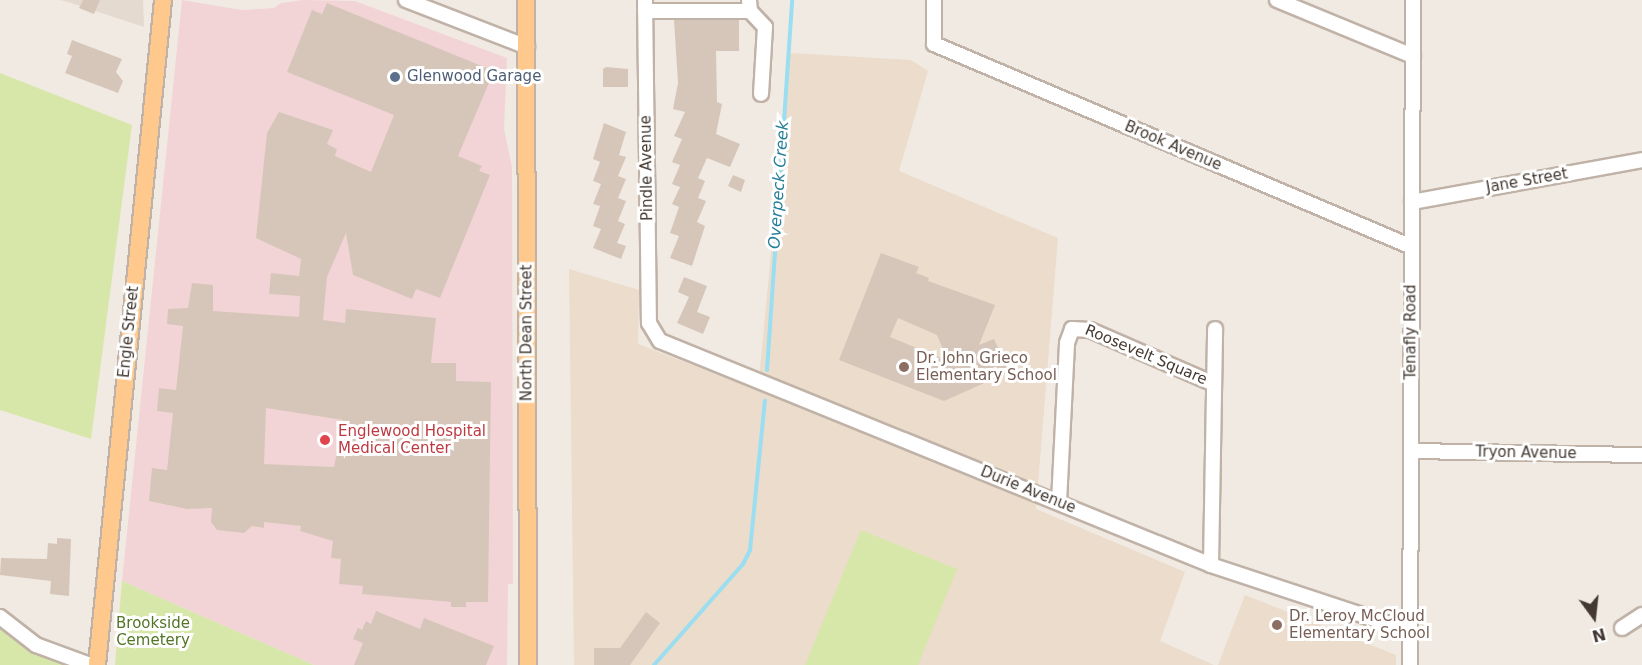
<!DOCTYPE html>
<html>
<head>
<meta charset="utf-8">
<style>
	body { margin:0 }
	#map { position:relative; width:1642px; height:665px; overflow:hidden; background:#f1eae2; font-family:"DejaVu Sans",sans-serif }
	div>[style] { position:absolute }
	.residential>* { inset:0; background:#e5dad0 }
	.education>* { inset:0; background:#ebdccb }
	.medical>* { inset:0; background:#f3d4d6 }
	.green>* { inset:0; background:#d7e7a9 }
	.stream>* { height:4px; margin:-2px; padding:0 2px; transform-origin:2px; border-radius:2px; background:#9bdef1 }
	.building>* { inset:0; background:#d6c6ba }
	.roads { filter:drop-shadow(2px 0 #c0b2a7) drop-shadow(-2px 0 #c0b2a7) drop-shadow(0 2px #c0b2a7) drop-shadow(0 -2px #c0b2a7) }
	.minor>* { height:14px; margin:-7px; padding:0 7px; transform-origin:7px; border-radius:7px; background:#fff }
	.major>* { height:16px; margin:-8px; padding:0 8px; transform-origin:8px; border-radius:8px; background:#ffc98d }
	.dots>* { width:16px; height:16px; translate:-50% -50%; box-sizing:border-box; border:3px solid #fff; border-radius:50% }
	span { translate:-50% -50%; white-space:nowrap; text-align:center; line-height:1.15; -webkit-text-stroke:6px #fff; paint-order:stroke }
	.service-label { font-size:15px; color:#4e5e75 }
	.left { translate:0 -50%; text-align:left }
	.street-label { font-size:15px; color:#433932 }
	.education-label { font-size:15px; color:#785e54 }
	.health-label { font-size:15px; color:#be3a42 }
	.park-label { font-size:15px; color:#537525 }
	.water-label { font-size:16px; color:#267e98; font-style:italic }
	.north { position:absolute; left:1564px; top:587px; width:60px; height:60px; -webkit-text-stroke:4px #fff; paint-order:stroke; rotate:165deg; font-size:16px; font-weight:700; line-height:24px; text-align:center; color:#433932 }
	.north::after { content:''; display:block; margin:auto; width:21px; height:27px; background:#433932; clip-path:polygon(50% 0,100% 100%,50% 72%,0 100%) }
</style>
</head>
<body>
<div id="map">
	<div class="residential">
		<i style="clip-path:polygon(60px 0,143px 0,144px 27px,68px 2px)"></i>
	</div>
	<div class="education">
		<i style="clip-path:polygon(790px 53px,911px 60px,928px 71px,899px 171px,1058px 238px,1036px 509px,1185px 572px,1160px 641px,1214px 665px,574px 665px,569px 269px,639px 290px,638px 344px,758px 390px)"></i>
		<i style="clip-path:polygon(1245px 595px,1396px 655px,1396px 665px,1218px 665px)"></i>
	</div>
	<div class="medical">
		<i style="clip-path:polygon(182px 0,242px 10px,274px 8px,281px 3px,303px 0,355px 1px,507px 58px,504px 129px,512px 167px,513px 584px,508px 584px,507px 665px,314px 665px,122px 581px)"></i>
	</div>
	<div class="green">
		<i style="clip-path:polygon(0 73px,132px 125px,91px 439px,0 410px)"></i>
		<i style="clip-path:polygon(861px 530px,957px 569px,918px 665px,805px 665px)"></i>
		<i style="clip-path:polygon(122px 581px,314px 665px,115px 665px)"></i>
		<i style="clip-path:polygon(0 625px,27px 650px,68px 665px,0 665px)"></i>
	</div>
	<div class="stream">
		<i style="left:767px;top:370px;width:371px;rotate:-86.1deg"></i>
		<i style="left:654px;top:665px;width:135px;rotate:-48.6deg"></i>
		<i style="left:743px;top:564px;width:16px;rotate:-63deg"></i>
		<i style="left:750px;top:550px;width:150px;rotate:-84.3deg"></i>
	</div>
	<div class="building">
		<i style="clip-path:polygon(83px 0,100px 0,94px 14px,79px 8px)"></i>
		<i style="clip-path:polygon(evenodd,327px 3px,494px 71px,458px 156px,482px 166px,479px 171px,490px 175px,440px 298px,416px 289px,412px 299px,353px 275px,346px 233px,327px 277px,323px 320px,345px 323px,346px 309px,436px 318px,431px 363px,456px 363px,456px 381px,491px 382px,488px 602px,466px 602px,466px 607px,451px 607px,451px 602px,362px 594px,363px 586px,339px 584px,341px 559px,331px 558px,333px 541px,300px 531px,301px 526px,264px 522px,264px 528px,252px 526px,244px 533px,217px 530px,211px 522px,212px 508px,187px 509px,149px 501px,152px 468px,167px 470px,173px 413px,157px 411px,159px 388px,176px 390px,183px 326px,167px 324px,168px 309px,188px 308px,192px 283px,213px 285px,213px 311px,299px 317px,300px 296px,269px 294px,271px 273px,299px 276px,301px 259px,256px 238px,267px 133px,279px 112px,333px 130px,327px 144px,337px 149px,335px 156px,371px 172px,394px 115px,287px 72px,312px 10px,322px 14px,327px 3px,266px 408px,343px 420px,334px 467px,264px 464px,266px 408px)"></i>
		<i style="clip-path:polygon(674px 20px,739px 20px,739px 51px,716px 51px,717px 102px,722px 104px,716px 134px,740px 144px,730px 167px,707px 158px,698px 178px,705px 181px,698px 198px,706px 201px,697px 222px,705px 226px,692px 266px,670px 258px,679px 236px,670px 233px,679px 207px,672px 204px,680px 187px,672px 184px,680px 165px,672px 162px,682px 139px,674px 136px,685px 112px,673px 109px,678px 83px)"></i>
		<i style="clip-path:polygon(72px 40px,122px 59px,116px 72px,123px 81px,118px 93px,65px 73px,72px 56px,67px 54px)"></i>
		<i style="clip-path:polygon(606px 67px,628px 69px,628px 87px,603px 87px,603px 69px)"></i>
		<i style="clip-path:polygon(604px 123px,626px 132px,619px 155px,626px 157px,618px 176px,626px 179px,618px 198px,626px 201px,618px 221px,625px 224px,617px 243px,626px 246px,621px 259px,593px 248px,601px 229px,593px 226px,600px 206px,593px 204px,601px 184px,593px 181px,600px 162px,593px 159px)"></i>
		<i style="clip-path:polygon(733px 175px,745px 180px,741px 192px,728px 186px)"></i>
		<i style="clip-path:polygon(evenodd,881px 253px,919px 267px,916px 273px,929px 278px,928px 281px,995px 305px,979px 345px,994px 339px,1009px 372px,944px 401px,839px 360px,881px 253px,898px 318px,937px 335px,948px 361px,890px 337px,898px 318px)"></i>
		<i style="clip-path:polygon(684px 277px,707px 286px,697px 312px,710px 317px,703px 334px,677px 323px,689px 297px,678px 292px)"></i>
		<i style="clip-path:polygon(57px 538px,71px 539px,69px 596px,50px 594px,51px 581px,0 575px,1px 558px,47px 559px,48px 543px,57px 544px)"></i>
		<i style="clip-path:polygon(376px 611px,420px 629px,424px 618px,494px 646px,486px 665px,354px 665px,363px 643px,353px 639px,358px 628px,362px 630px,366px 621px,371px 624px)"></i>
		<i style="clip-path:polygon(646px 612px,660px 623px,630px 665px,594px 665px,594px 648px,620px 648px)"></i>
	</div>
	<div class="roads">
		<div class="minor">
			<i style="left:406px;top:0;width:130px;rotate:21.2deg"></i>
			<i style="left:645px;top:0;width:323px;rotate:89.3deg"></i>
			<i style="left:649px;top:323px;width:21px;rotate:59deg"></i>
			<i style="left:660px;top:341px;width:595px;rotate:22.12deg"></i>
			<i style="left:1211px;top:565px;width:210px;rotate:18.3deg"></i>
			<i style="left:749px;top:0;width:11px;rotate:85deg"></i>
			<i style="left:750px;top:11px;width:22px;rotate:47deg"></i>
			<i style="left:765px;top:27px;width:67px;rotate:93.4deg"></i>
			<i style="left:934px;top:0;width:44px;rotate:90deg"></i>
			<i style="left:934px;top:44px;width:519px;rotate:23.01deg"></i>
			<i style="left:1277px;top:0;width:147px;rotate:22.4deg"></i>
			<i style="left:645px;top:11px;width:105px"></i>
			<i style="left:1412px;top:202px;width:234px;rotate:-10.3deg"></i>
			<i style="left:1411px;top:451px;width:231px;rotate:1deg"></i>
			<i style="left:1059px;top:502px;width:159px;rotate:-87.1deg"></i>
			<i style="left:1067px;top:343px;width:15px;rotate:-70deg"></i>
			<i style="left:1072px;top:329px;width:18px;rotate:3deg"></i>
			<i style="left:1090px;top:330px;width:135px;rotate:23.5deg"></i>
			<i style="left:1211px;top:565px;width:236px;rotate:-89deg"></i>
			<i style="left:0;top:617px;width:46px;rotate:37.9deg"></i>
			<i style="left:36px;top:645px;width:58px;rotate:20.3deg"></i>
			<i style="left:1622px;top:628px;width:24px;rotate:-33deg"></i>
			<i style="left:1410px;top:665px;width:665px;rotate:-89.74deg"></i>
		</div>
		<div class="major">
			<i style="left:526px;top:0;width:665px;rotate:89.83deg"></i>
			<i style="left:97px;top:665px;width:668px;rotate:-84.33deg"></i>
		</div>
	</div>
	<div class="dots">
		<i style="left:395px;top:77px;background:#5c6f8a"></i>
		<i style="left:904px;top:367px;background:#8d6e63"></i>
		<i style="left:325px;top:440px;background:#e0444e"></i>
		<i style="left:1277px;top:625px;background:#8d6e63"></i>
	</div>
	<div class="service-label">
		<span class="left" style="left:407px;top:77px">Glenwood Garage</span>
	</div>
	<div class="street-label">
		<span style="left:1173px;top:146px;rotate:23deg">Brook Avenue</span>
		<span style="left:647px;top:168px;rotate:-91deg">Pindle Avenue</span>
		<span style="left:1527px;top:181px;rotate:-10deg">Jane Street</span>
		<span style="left:129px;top:332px;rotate:-84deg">Engle Street</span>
		<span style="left:1411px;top:332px;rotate:-90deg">Tenafly Road</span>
		<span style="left:527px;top:333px;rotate:-90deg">North Dean Street</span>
		<span style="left:1146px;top:355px;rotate:23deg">Roosevelt Square</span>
		<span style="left:1526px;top:453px;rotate:1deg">Tryon Avenue</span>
		<span style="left:1028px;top:490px;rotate:22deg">Durie Avenue</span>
	</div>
	<div class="education-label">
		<span class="left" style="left:916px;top:367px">Dr. John Grieco<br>Elementary School</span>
		<span class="left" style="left:1289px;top:625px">Dr. Leroy McCloud<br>Elementary School</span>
	</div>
	<div class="health-label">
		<span class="left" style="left:338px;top:440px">Englewood Hospital<br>Medical Center</span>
	</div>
	<div class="park-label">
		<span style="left:153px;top:632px">Brookside<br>Cemetery</span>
	</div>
	<div class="water-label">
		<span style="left:779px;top:185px;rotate:-86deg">Overpeck Creek</span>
	</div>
	<div class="north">N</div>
</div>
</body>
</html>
